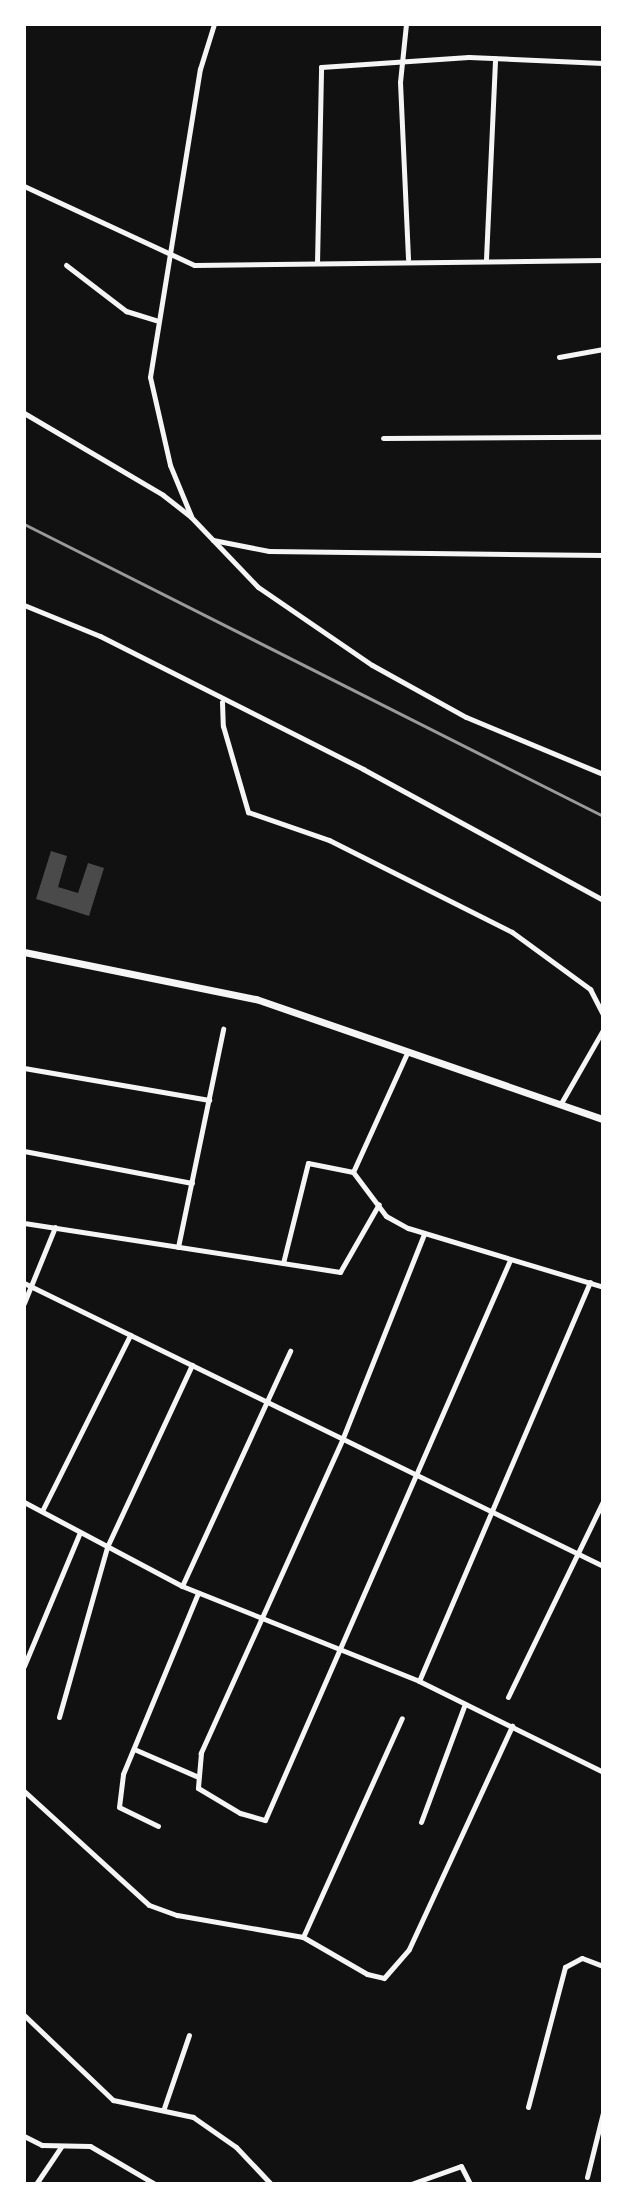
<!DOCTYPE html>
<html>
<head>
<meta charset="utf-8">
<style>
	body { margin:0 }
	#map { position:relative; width:627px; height:2208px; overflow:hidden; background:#111; font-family:Lato,sans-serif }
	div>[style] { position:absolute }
	.building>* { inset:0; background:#4a4a4a }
	.minor>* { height:5px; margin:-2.5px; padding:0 2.5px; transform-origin:2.5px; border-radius:2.5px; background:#f5f5f5 }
	.tertiary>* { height:7px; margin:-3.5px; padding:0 3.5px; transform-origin:3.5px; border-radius:3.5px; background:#f5f5f5 }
	.rail>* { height:3px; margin:-1.5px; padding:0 1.5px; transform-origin:1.5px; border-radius:1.5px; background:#9a9a9a }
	span { translate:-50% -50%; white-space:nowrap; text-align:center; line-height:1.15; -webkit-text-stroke:6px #fff; paint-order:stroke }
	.frame { position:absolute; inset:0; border:26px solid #fff; pointer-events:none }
</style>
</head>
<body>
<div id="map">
	<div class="building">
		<i style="clip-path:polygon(51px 851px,67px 856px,58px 887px,78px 893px,88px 863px,104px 868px,89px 916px,36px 899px)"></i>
	</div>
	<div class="minor">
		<i style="left:406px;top:24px;width:58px;rotate:95.9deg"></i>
		<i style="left:400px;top:82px;width:177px;rotate:87.4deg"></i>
		<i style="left:24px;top:186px;width:187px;rotate:24.9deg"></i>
		<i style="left:194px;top:265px;width:409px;rotate:-0.7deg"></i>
		<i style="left:486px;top:259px;width:201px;rotate:-87.4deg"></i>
		<i style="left:317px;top:263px;width:196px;rotate:-88.8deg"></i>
		<i style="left:321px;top:67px;width:148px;rotate:-3.9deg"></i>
		<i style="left:469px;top:57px;width:134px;rotate:2.6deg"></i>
		<i style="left:66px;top:265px;width:76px;rotate:37.5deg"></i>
		<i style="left:126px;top:311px;width:31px;rotate:17deg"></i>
		<i style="left:559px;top:357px;width:45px;rotate:-10.3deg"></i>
		<i style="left:24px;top:413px;width:161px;rotate:30.5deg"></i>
		<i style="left:163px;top:495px;width:36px;rotate:38deg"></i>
		<i style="left:191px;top:517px;width:97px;rotate:46.3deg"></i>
		<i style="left:258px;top:587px;width:138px;rotate:34.4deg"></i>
		<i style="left:372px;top:665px;width:107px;rotate:29deg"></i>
		<i style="left:466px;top:717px;width:148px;rotate:22.6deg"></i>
		<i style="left:383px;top:438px;width:220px;rotate:-0.3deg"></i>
		<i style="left:191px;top:516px;width:55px;rotate:-112.4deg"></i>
		<i style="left:170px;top:465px;width:90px;rotate:-102.8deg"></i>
		<i style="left:150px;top:377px;width:312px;rotate:-80.8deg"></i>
		<i style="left:200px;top:69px;width:47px;rotate:-72.7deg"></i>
		<i style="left:213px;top:540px;width:57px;rotate:11.1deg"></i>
		<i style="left:269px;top:551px;width:334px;rotate:0.7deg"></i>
		<i style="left:24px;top:605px;width:82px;rotate:22.2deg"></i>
		<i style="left:100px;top:636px;width:295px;rotate:26.8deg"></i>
		<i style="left:363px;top:769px;width:273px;rotate:28.6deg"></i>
		<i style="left:222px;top:702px;width:24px;rotate:88deg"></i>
		<i style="left:223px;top:726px;width:90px;rotate:73.8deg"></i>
		<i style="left:248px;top:812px;width:86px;rotate:19.1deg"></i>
		<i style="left:329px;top:840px;width:205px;rotate:26.7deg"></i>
		<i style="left:512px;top:932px;width:97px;rotate:36.2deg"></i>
		<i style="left:590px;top:989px;width:28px;rotate:63deg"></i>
		<i style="left:24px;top:1068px;width:188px;rotate:9.8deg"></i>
		<i style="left:560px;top:1105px;width:86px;rotate:-60.2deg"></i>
		<i style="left:24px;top:1151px;width:171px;rotate:10.8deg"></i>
		<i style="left:353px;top:1172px;width:131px;rotate:-65.6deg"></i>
		<i style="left:24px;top:1223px;width:320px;rotate:8.8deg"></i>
		<i style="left:340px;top:1272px;width:78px;rotate:-60.2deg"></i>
		<i style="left:424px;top:1234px;width:219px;rotate:111.7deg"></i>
		<i style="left:343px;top:1438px;width:346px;rotate:114.3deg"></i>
		<i style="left:201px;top:1753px;width:35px;rotate:95deg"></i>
		<i style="left:198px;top:1788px;width:49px;rotate:30.8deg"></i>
		<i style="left:240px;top:1813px;width:26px;rotate:16deg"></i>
		<i style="left:265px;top:1820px;width:611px;rotate:-66.37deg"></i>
		<i style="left:178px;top:1247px;width:223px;rotate:-78.3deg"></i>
		<i style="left:283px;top:1263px;width:103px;rotate:-76deg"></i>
		<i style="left:308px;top:1163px;width:46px;rotate:11.3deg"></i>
		<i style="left:353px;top:1172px;width:55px;rotate:53.1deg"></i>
		<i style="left:386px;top:1216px;width:25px;rotate:29deg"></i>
		<i style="left:408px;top:1228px;width:204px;rotate:16.8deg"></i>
		<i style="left:24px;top:1283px;width:644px;rotate:26.05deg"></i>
		<i style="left:24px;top:1303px;width:82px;rotate:-67.8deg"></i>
		<i style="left:24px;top:1502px;width:179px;rotate:28deg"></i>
		<i style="left:182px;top:1586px;width:255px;rotate:21.8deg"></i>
		<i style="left:419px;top:1681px;width:205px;rotate:26.3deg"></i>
		<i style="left:42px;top:1511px;width:197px;rotate:-63.4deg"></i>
		<i style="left:182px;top:1586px;width:259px;rotate:-65.3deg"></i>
		<i style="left:24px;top:1666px;width:145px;rotate:-67.3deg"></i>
		<i style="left:419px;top:1681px;width:434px;rotate:-66.8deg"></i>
		<i style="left:508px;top:1697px;width:218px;rotate:-64.1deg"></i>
		<i style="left:59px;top:1717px;width:177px;rotate:-74.2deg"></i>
		<i style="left:107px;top:1547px;width:201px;rotate:-65deg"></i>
		<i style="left:134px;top:1749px;width:68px;rotate:23.5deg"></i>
		<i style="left:24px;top:1791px;width:169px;rotate:42.4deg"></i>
		<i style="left:149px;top:1905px;width:30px;rotate:20deg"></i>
		<i style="left:177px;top:1915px;width:128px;rotate:9.9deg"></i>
		<i style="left:303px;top:1937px;width:74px;rotate:30deg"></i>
		<i style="left:367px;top:1974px;width:17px;rotate:13deg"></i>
		<i style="left:384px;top:1978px;width:38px;rotate:-49deg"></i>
		<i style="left:409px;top:1949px;width:246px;rotate:-65.2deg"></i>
		<i style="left:421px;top:1822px;width:126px;rotate:-69.6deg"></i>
		<i style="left:158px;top:1826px;width:43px;rotate:-154deg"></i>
		<i style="left:119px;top:1807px;width:33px;rotate:-83deg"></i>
		<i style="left:123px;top:1774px;width:196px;rotate:-67.5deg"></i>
		<i style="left:303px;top:1937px;width:240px;rotate:-65.7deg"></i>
		<i style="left:24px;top:2015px;width:123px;rotate:43.7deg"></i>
		<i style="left:113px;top:2100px;width:82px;rotate:12deg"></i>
		<i style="left:193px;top:2117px;width:52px;rotate:34.9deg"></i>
		<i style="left:236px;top:2147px;width:51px;rotate:46.6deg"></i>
		<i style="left:528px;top:2107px;width:145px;rotate:-75.2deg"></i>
		<i style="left:565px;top:1967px;width:19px;rotate:-28deg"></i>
		<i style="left:582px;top:1958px;width:22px;rotate:21deg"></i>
		<i style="left:164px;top:2108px;width:77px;rotate:-71.1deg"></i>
		<i style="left:24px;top:2136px;width:20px;rotate:27deg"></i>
		<i style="left:42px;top:2145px;width:48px;rotate:1.2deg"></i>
		<i style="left:90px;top:2146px;width:75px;rotate:30.3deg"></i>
		<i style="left:587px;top:2177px;width:66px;rotate:-76deg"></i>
		<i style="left:36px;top:2184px;width:45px;rotate:-56deg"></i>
		<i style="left:411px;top:2184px;width:53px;rotate:-19.8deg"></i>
		<i style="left:461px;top:2166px;width:20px;rotate:63deg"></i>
	</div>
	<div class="tertiary">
		<i style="left:24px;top:952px;width:237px;rotate:11.5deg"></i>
		<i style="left:256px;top:999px;width:367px;rotate:19.1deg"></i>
	</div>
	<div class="rail">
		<i style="left:24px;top:524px;width:648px;rotate:26.76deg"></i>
	</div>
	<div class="frame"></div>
</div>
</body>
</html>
